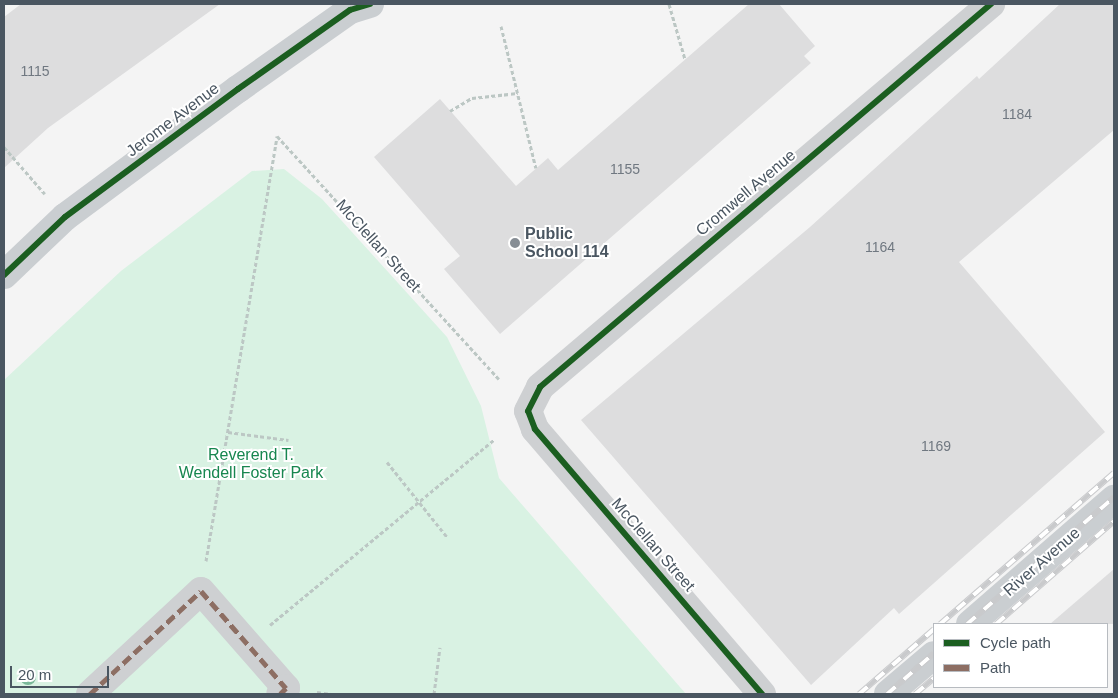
<!DOCTYPE html>
<html>
<head>
<meta charset="utf-8">
<style>
	body { margin:0 }
	#map { position:relative; width:1118px; height:698px; overflow:hidden; background:#f4f4f4; font-family:Arial,sans-serif }
	div>[style] { position:absolute }
	.green>* { inset:0; background:#d9f2e3 }
	.building>* { inset:0; background:#ddddde }
	.path>* { height:3px; margin-top:-1.5px; transform-origin:0; background:repeating-linear-gradient(90deg,#bcc7c4 0 4px,transparent 0 6.5px) }
	.minor>* { height:28px; margin:-14px; padding:0 14px; transform-origin:14px; border-radius:14px; background:#ced0d2 }
	.major>* { height:28px; margin:-14px; padding:0 14px; transform-origin:14px; border-radius:14px; background:#caced1 }
	.rail>* { height:5.5px; margin-top:-2.75px; transform-origin:0; background:repeating-linear-gradient(90deg,#fff 0 11px,#c9cacc 0 22px); box-sizing:border-box; border-block:1px solid #c9cacc }
	.quiet>* { height:5px; margin-top:-2.5px; transform-origin:0; background:repeating-linear-gradient(90deg,#8d6e63 0 10px,transparent 0 15px) }
	.cycleway>* { height:6px; margin:-3px; padding:0 3px; transform-origin:3px; border-radius:3px; background:#1b5e20 }
	.trees>* { width:16px; height:16px; margin:-8px; border-radius:50%; background:#7ab899 }
	.dots>* { width:14px; height:14px; translate:-50% -50%; box-sizing:border-box; border:2px solid #fff; border-radius:50% }
	span { translate:-50% -50%; white-space:nowrap; text-align:center; line-height:1.15; -webkit-text-stroke:4px #fff; paint-order:stroke }
	.number-label { font-size:14px; color:#707881 }
	.number-label span { -webkit-text-stroke-width:0 }
	.street-label { font-size:16px; color:#4a5661 }
	.poi-label { font-size:16px; color:#4a5661; font-weight:700 }
	.left { translate:0 -50%; text-align:left }
	.park-label { font-size:16px; color:#17864f }
	.frame { position:absolute; inset:0; border:5px solid #4a5661; pointer-events:none }
	.legend { position:absolute; left:933px; top:623px; width:175px; height:65px; box-sizing:border-box; background:#fff; border:1px solid #b7bbc0; margin:0; padding:6px 9px; list-style:none; font-size:15px; color:#4a5661 }
	.legend li { display:flex; align-items:center; gap:10px; height:25px }
	.legend b { width:25px; border:1px solid #b7bbc0 }
	.scale { position:absolute; left:10px; top:666px; width:99px; height:22px; box-sizing:border-box; border:2px solid #4a5661; border-top:0; padding-left:6px; font-size:15px; line-height:18px; white-space:nowrap; color:#4a5661; -webkit-text-stroke:4px #fff; paint-order:stroke }
</style>
</head>
<body>
<div id="map">
	<div class="green">
		<i style="clip-path:polygon(284px 169px,322px 199px,447px 337px,481px 406px,499px 478px,686px 694px,4px 694px,4px 380px,121px 271px,252px 171px)"></i>
	</div>
	<div class="building">
		<i style="clip-path:polygon(21px 4px,220px 4px,48px 128px,4px 168px,4px 17px)"></i>
		<i style="clip-path:polygon(749px 4px,779px 4px,815px 46px,804px 56px,811px 63px,500px 334px,444px 269px,460px 256px,374px 157px,440px 99px,516px 186px,548px 158px,558px 170px)"></i>
		<i style="clip-path:polygon(1060px 4px,1114px 4px,1114px 130px,959px 262px,1105px 432px,899px 614px,894px 608px,811px 685px,581px 420px,810px 227px,977px 76px,979px 79px)"></i>
		<i style="clip-path:polygon(1114px 569px,1114px 624px,1050px 624px)"></i>
	</div>
	<div class="path">
		<i style="left:669px;top:4px;width:57px;rotate:73.8deg"></i>
		<i style="left:501px;top:26px;width:146px;rotate:76.2deg"></i>
		<i style="left:450px;top:111px;width:26px;rotate:-31deg"></i>
		<i style="left:472px;top:98px;width:46px;rotate:-6.2deg"></i>
		<i style="left:277px;top:136px;width:329px;rotate:47.6deg"></i>
		<i style="left:4px;top:147px;width:62px;rotate:48.9deg"></i>
		<i style="left:228px;top:432px;width:61px;rotate:7.6deg"></i>
		<i style="left:387px;top:462px;width:96px;rotate:51.3deg"></i>
		<i style="left:206px;top:561px;width:431px;rotate:-80.5deg"></i>
		<i style="left:270px;top:625px;width:292px;rotate:-39.6deg"></i>
		<i style="left:317px;top:692px;width:14px;rotate:8deg"></i>
		<i style="left:434px;top:694px;width:47px;rotate:-82.7deg"></i>
	</div>
	<div class="minor">
		<i style="left:90px;top:694px;width:151px;rotate:-42.9deg"></i>
		<i style="left:201px;top:591px;width:129px;rotate:48.8deg"></i>
		<i style="left:286px;top:688px;width:8px;rotate:135deg"></i>
		<i style="left:762px;top:694px;width:349px;rotate:-130.6deg"></i>
		<i style="left:535px;top:429px;width:19px;rotate:-111deg"></i>
		<i style="left:528px;top:411px;width:27px;rotate:-63deg"></i>
		<i style="left:540px;top:387px;width:592px;rotate:-40.34deg"></i>
	</div>
	<div class="major">
		<i style="left:4px;top:275px;width:84px;rotate:-43.6deg"></i>
		<i style="left:65px;top:217px;width:215px;rotate:-36.5deg"></i>
		<i style="left:238px;top:89px;width:137px;rotate:-35.2deg"></i>
		<i style="left:350px;top:10px;width:21px;rotate:-17deg"></i>
		<i style="left:970px;top:624px;width:191px;rotate:-41deg"></i>
		<i style="left:888px;top:694px;width:60px;rotate:-40.3deg"></i>
	</div>
	<div class="rail">
		<i style="left:940px;top:624px;width:230px;rotate:-41deg"></i>
		<i style="left:967px;top:624px;width:194px;rotate:-40.8deg"></i>
		<i style="left:996px;top:624px;width:157px;rotate:-41.1deg"></i>
		<i style="left:859px;top:694px;width:99px;rotate:-40.9deg"></i>
		<i style="left:887px;top:694px;width:62px;rotate:-41.1deg"></i>
		<i style="left:915px;top:694px;width:25px;rotate:-40deg"></i>
	</div>
	<div class="quiet">
		<i style="left:90px;top:694px;width:151px;rotate:-42.9deg"></i>
		<i style="left:201px;top:591px;width:129px;rotate:48.8deg"></i>
		<i style="left:286px;top:688px;width:8px;rotate:135deg"></i>
	</div>
	<div class="cycleway">
		<i style="left:4px;top:275px;width:84px;rotate:-43.6deg"></i>
		<i style="left:65px;top:217px;width:215px;rotate:-36.5deg"></i>
		<i style="left:238px;top:89px;width:137px;rotate:-35.2deg"></i>
		<i style="left:350px;top:10px;width:21px;rotate:-17deg"></i>
		<i style="left:762px;top:694px;width:349px;rotate:-130.6deg"></i>
		<i style="left:535px;top:429px;width:19px;rotate:-111deg"></i>
		<i style="left:528px;top:411px;width:27px;rotate:-63deg"></i>
		<i style="left:540px;top:387px;width:592px;rotate:-40.34deg"></i>
	</div>
	<div class="trees">
		<i style="left:28px;top:677px"></i>
	</div>
	<div class="dots">
		<i style="left:515px;top:243px;background:#868d94"></i>
	</div>
	<div class="number-label">
		<span style="left:35px;top:71px">1115</span>
		<span style="left:1017px;top:114px">1184</span>
		<span style="left:625px;top:169px">1155</span>
		<span style="left:880px;top:247px">1164</span>
		<span style="left:936px;top:446px">1169</span>
	</div>
	<div class="street-label">
		<span style="left:173px;top:120px;rotate:-37deg">Jerome Avenue</span>
		<span style="left:746px;top:193px;rotate:-40deg">Cromwell Avenue</span>
		<span style="left:378px;top:246px;rotate:48deg">McClellan Street</span>
		<span style="left:653px;top:545px;rotate:49deg">McClellan Street</span>
		<span style="left:1042px;top:562px;rotate:-41deg">River Avenue</span>
	</div>
	<div class="poi-label">
		<span class="left" style="left:525px;top:243px">Public<br>School 114</span>
	</div>
	<div class="park-label">
		<span style="left:251px;top:464px">Reverend T.<br>Wendell Foster Park</span>
	</div>
	<div class="frame"></div>
	<ul class="legend">
	<li><b style="height:6px;background:#1b5e20"></b>Cycle path</li>
	<li><b style="height:6px;background:#8d6e63"></b>Path</li>
	</ul>
	<div class="scale">20 m</div>
</div>
</body>
</html>
